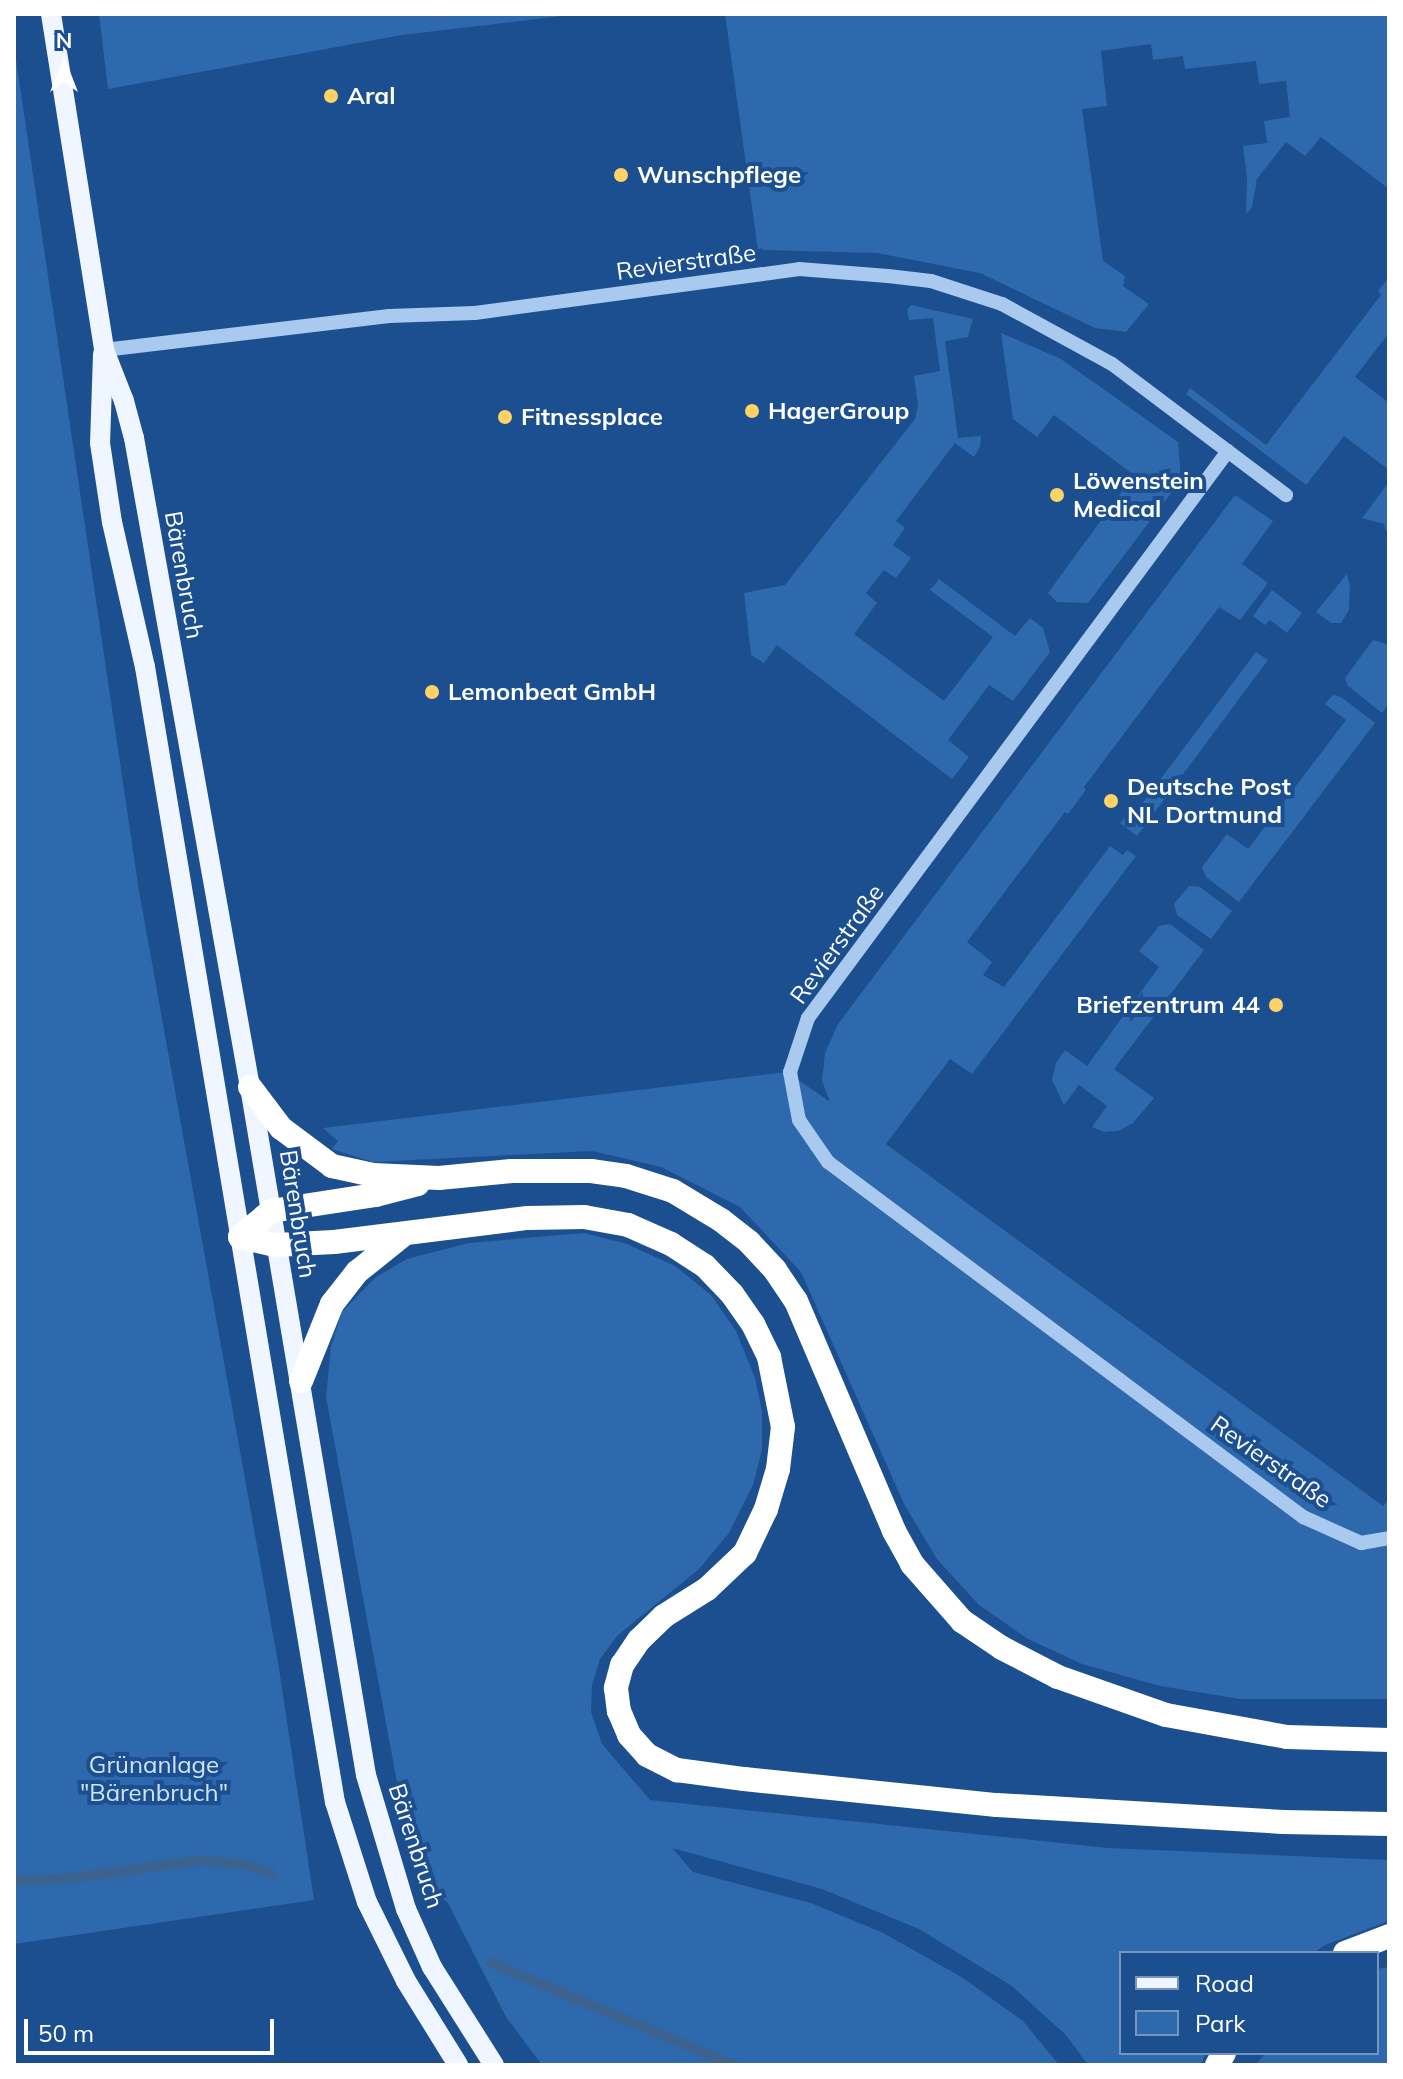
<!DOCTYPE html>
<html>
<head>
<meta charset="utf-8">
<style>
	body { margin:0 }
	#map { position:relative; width:1403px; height:2079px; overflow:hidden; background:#1b4f8f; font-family:Mulish,sans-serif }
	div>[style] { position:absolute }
	.green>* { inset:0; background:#2e69ad }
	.stream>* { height:10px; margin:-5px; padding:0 5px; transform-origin:5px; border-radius:5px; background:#3c6290 }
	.minor>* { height:14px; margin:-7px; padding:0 7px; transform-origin:7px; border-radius:7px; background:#a9c9ee }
	.major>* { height:20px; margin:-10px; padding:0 10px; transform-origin:10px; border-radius:10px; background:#f0f6ff }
	.highway>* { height:24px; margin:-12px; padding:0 12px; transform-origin:12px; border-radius:12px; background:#fff }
	.dots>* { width:22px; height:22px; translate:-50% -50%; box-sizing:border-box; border:4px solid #1b4f8f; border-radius:50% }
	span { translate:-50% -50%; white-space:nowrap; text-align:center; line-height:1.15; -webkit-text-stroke:8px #1b4f8f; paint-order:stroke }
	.poi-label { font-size:24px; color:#fff; font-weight:700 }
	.left { translate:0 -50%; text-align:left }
	.right { translate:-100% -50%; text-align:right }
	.street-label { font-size:24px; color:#fff }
	.park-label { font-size:24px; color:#cfe3fa }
	.frame { position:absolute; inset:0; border:16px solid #fff; pointer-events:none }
	.legend { position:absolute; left:1119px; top:1951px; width:260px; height:104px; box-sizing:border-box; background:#1b4f8f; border:2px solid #7695bc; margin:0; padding:10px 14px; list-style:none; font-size:24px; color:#fff }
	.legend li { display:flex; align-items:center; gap:16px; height:40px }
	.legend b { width:40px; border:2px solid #7695bc }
	.north { position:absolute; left:24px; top:24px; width:80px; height:80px; -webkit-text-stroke:6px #1b4f8f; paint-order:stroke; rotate:0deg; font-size:22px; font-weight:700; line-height:32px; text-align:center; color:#fff }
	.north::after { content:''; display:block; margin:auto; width:28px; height:36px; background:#fff; clip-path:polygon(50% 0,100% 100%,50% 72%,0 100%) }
	.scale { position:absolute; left:24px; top:2019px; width:250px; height:36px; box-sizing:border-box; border:4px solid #fff; border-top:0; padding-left:10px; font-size:24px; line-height:28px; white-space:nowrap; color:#fff; -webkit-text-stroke:6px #1b4f8f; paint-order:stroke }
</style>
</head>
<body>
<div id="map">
	<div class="green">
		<i style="clip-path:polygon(99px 14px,579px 14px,402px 35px,108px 89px)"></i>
		<i style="clip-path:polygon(725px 14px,1389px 14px,1389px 189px,1321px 137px,1305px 156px,1286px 142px,1257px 179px,1252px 207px,1246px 214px,1247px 178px,1243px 146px,1267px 143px,1264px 121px,1290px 117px,1286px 81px,1259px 84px,1256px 61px,1185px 69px,1183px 56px,1153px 60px,1151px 44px,1101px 51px,1107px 106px,1082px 109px,1103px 261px,1125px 276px,1123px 286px,1149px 304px,1126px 332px,1095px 328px,980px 273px,877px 253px,758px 250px)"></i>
		<i style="clip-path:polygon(14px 46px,139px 891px,278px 1662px,314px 1900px,14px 1944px)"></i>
		<i style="clip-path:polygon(1389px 277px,1389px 333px,1355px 377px,1389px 403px,1389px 470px,1344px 436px,1306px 485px,1186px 394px,1190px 388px,1266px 445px,1381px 295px,1378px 291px)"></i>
		<i style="clip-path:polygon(911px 305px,973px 319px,968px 337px,945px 341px,958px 438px,981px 436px,980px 447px,974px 457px,955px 443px,896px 521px,905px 528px,893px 545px,911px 558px,896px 578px,884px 570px,866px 593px,877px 603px,854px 634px,944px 701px,993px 637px,930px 590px,939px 579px,1015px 636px,1030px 618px,1043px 628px,1050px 652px,1013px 701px,989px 685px,948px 740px,969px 757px,952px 779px,777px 645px,764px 663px,751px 655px,744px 593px,785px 585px,915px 419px,918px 406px,914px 376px,940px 371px,933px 318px,909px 320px,907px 310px)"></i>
		<i style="clip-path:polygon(1001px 333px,1061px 359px,1178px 442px,1181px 480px,1088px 603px,1057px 602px,1048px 593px,1134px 475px,1054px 415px,1037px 437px,1013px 419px)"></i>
		<i style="clip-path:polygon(1389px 482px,1389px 530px,1386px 531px,1384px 524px,1362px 518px)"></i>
		<i style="clip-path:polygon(1235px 495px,1273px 521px,1242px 564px,1268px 583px,1240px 620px,1219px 607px,1084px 787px,1086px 790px,1068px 814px,1065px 812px,967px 942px,992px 962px,983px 975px,1004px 987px,1110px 846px,1123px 855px,1127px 850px,1136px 856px,972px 1074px,950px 1059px,886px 1144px,1383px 1506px,1389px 1499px,1389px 1699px,1240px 1699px,1160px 1686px,1082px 1664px,1028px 1639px,979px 1605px,937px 1559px,905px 1506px,801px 1272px,740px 1207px,661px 1167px,592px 1151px,373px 1162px,332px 1149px,338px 1141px,323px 1128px,787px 1072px,830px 1102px,822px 1081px,825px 1053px,838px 1024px)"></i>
		<i style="clip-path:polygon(1347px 574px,1350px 586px,1349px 610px,1341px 623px,1331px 623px,1316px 612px)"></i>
		<i style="clip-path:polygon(1272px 590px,1302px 613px,1287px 633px,1270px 620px,1265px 625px,1253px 616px)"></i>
		<i style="clip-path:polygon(1373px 640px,1389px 645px,1389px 703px,1382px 713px,1348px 686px,1345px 678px)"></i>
		<i style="clip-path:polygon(1256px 652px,1268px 660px,1137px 836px,1120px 823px,1124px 818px,1129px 821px)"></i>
		<i style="clip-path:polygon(1333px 695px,1341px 697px,1375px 723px,1239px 902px,1206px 877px,1202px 867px,1227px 834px,1248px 849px,1346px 720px,1325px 704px)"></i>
		<i style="clip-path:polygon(1189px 886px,1200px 887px,1232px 911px,1211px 939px,1177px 915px,1174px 904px)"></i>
		<i style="clip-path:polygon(1170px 924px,1204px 950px,1114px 1069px,1154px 1098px,1133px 1123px,1118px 1131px,1104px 1132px,1092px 1127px,1107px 1106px,1079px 1085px,1064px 1105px,1052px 1080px,1056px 1063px,1065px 1050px,1087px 1066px,1159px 967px,1139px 951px,1159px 926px)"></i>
		<i style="clip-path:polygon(584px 1233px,627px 1244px,675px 1266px,711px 1295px,736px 1331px,755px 1378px,762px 1411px,762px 1450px,753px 1485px,729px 1533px,699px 1569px,618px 1635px,600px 1659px,592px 1685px,591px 1712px,602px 1744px,650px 1800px,1108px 1848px,1389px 1860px,1389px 1921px,1325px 1945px,1313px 1953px,1121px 1953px,1121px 2053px,1206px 2053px,1201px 2065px,1088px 2065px,1066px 2035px,1012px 1986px,919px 1929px,822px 1889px,672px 1848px,693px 1872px,811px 1903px,881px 1932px,960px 1976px,1023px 2021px,1059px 2065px,542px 2065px,506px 2017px,448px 1903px,422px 1882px,400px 1799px,326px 1397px,331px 1346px,342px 1312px,376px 1277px,407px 1259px,469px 1243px)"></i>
		<i style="clip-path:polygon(1389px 1967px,1389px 2065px,1256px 2065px,1265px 2053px,1377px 2053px,1377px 1969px)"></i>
	</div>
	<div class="stream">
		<i style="left:14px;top:1881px;width:59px;rotate:-2.9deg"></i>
		<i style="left:73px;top:1878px;width:130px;rotate:-7.9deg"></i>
		<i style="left:202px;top:1860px;width:39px;rotate:6deg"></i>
		<i style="left:241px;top:1864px;width:31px;rotate:17deg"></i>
		<i style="left:492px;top:1963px;width:262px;rotate:22.9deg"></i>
	</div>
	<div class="minor">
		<i style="left:104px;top:350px;width:287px;rotate:-6.8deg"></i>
		<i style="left:389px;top:316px;width:86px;rotate:-2deg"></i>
		<i style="left:475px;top:313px;width:327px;rotate:-7.7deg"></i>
		<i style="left:799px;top:269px;width:89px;rotate:4.5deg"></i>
		<i style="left:888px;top:276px;width:43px;rotate:6.6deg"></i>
		<i style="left:931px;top:281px;width:75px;rotate:17.9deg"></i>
		<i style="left:1002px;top:304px;width:125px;rotate:28.6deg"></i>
		<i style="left:1112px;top:364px;width:218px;rotate:37deg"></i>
		<i style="left:1228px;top:451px;width:706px;rotate:126.53deg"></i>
		<i style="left:808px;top:1018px;width:57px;rotate:108.4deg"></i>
		<i style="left:790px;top:1072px;width:49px;rotate:79.4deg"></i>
		<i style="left:799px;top:1120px;width:51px;rotate:55.4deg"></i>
		<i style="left:828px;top:1162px;width:593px;rotate:36.77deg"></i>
		<i style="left:1303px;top:1517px;width:64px;rotate:24.1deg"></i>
		<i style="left:1361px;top:1543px;width:28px;rotate:-10deg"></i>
	</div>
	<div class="major">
		<i style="left:51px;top:14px;width:340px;rotate:81deg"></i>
		<i style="left:104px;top:350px;width:55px;rotate:68.6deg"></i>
		<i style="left:124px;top:401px;width:38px;rotate:75deg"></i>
		<i style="left:134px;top:438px;width:659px;rotate:79.87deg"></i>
		<i style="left:250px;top:1087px;width:698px;rotate:80.43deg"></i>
		<i style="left:366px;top:1775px;width:140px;rotate:73.4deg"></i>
		<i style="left:406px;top:1909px;width:64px;rotate:65.9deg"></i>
		<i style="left:432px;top:1967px;width:116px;rotate:57.7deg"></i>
		<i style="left:103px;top:354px;width:89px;rotate:91.9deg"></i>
		<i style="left:100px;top:443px;width:80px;rotate:81.4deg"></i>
		<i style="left:112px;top:522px;width:149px;rotate:77.2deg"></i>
		<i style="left:145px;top:667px;width:1151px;rotate:80.5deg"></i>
		<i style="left:335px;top:1802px;width:105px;rotate:72.3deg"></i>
		<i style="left:367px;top:1902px;width:88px;rotate:63.7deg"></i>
		<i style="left:406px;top:1981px;width:99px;rotate:58.2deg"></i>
	</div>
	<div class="highway">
		<i style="left:250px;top:1087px;width:51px;rotate:52.9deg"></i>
		<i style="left:281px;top:1128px;width:64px;rotate:36.7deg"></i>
		<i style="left:332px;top:1166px;width:42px;rotate:12.4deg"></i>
		<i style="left:373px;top:1175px;width:66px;rotate:2.6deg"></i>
		<i style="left:439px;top:1178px;width:73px;rotate:-5.5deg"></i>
		<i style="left:512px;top:1171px;width:79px"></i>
		<i style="left:591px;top:1171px;width:35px;rotate:8deg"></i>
		<i style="left:626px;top:1176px;width:49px;rotate:17.7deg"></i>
		<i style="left:673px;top:1191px;width:56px;rotate:31.1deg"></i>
		<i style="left:721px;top:1220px;width:36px;rotate:38deg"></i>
		<i style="left:749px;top:1242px;width:38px;rotate:47deg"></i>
		<i style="left:775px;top:1270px;width:37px;rotate:56deg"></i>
		<i style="left:796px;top:1301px;width:250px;rotate:66.9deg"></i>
		<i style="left:894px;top:1531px;width:38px;rotate:61deg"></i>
		<i style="left:912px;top:1564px;width:76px;rotate:48.7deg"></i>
		<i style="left:962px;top:1621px;width:48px;rotate:34deg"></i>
		<i style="left:1002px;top:1648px;width:63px;rotate:27.4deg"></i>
		<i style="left:1058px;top:1677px;width:114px;rotate:19.4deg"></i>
		<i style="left:1166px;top:1715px;width:123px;rotate:10.3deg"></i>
		<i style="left:1287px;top:1737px;width:102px;rotate:1.7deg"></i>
		<i style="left:240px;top:1237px;width:37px;rotate:13deg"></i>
		<i style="left:276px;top:1245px;width:58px;rotate:-3deg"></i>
		<i style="left:334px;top:1242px;width:195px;rotate:-7.1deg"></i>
		<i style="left:528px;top:1218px;width:56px;rotate:-1deg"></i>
		<i style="left:584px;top:1217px;width:45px;rotate:10.3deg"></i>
		<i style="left:628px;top:1225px;width:47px;rotate:23.8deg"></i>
		<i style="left:671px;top:1244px;width:40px;rotate:32.9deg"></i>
		<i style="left:705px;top:1266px;width:39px;rotate:46deg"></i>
		<i style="left:732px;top:1294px;width:37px;rotate:55deg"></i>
		<i style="left:753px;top:1324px;width:37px;rotate:64deg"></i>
		<i style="left:769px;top:1357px;width:71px;rotate:78.7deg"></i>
		<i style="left:783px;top:1427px;width:42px;rotate:96.8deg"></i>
		<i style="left:778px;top:1469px;width:42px;rotate:106.7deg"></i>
		<i style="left:766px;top:1509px;width:49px;rotate:115.5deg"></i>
		<i style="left:745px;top:1553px;width:52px;rotate:136.5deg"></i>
		<i style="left:707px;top:1589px;width:51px;rotate:147.9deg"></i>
		<i style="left:664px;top:1616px;width:35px;rotate:136deg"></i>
		<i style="left:639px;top:1640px;width:30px;rotate:124deg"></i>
		<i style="left:622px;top:1665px;width:24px;rotate:105deg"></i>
		<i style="left:616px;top:1688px;width:23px;rotate:83deg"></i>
		<i style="left:619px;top:1711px;width:26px;rotate:67deg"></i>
		<i style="left:629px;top:1735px;width:27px;rotate:48deg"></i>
		<i style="left:647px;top:1755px;width:34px;rotate:27deg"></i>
		<i style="left:677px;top:1770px;width:68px;rotate:7.7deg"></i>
		<i style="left:744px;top:1779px;width:254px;rotate:5.9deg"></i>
		<i style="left:997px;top:1805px;width:287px;rotate:3.4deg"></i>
		<i style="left:1283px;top:1822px;width:106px;rotate:1.1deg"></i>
		<i style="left:240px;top:1237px;width:40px;rotate:-40deg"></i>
		<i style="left:271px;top:1211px;width:106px;rotate:-8.7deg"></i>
		<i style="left:376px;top:1195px;width:43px;rotate:-14.7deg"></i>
		<i style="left:301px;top:1381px;width:83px;rotate:-68.1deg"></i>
		<i style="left:332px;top:1304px;width:41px;rotate:-52deg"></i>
		<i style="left:357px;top:1272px;width:58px;rotate:-38.7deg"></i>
		<i style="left:1345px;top:1953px;width:47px;rotate:-21.1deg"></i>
		<i style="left:1217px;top:2065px;width:14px;rotate:-60deg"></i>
	</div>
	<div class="dots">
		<i style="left:331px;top:96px;background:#ffd166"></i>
		<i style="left:621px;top:175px;background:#ffd166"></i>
		<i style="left:752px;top:411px;background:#ffd166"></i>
		<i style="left:505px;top:417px;background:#ffd166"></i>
		<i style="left:1057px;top:495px;background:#ffd166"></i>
		<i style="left:432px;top:692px;background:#ffd166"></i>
		<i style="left:1111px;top:801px;background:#ffd166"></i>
		<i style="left:1276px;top:1005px;background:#ffd166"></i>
	</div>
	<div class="poi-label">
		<span class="left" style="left:347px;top:96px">Aral</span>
		<span class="left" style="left:637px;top:175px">Wunschpflege</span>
		<span class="left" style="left:768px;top:411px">HagerGroup</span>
		<span class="left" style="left:521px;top:417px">Fitnessplace</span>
		<span class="left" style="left:1073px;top:495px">Löwenstein<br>Medical</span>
		<span class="left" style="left:448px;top:692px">Lemonbeat GmbH</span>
		<span class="left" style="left:1127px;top:801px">Deutsche Post<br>NL Dortmund</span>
		<span class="right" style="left:1260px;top:1005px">Briefzentrum 44</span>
	</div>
	<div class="street-label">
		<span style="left:686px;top:262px;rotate:-8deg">Revierstraße</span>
		<span style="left:184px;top:575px;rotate:80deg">Bärenbruch</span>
		<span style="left:837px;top:944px;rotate:-54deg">Revierstraße</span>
		<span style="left:298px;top:1214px;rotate:81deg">Bärenbruch</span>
		<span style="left:1271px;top:1462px;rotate:35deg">Revierstraße</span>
		<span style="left:416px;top:1846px;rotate:72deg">Bärenbruch</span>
	</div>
	<div class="park-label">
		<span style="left:154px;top:1779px">Grünanlage<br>"Bärenbruch"</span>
	</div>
	<div class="frame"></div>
	<ul class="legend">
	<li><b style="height:10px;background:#f0f6ff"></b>Road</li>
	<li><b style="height:22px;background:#2e69ad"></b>Park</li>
	</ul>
	<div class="north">N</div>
	<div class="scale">50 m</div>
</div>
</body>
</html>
